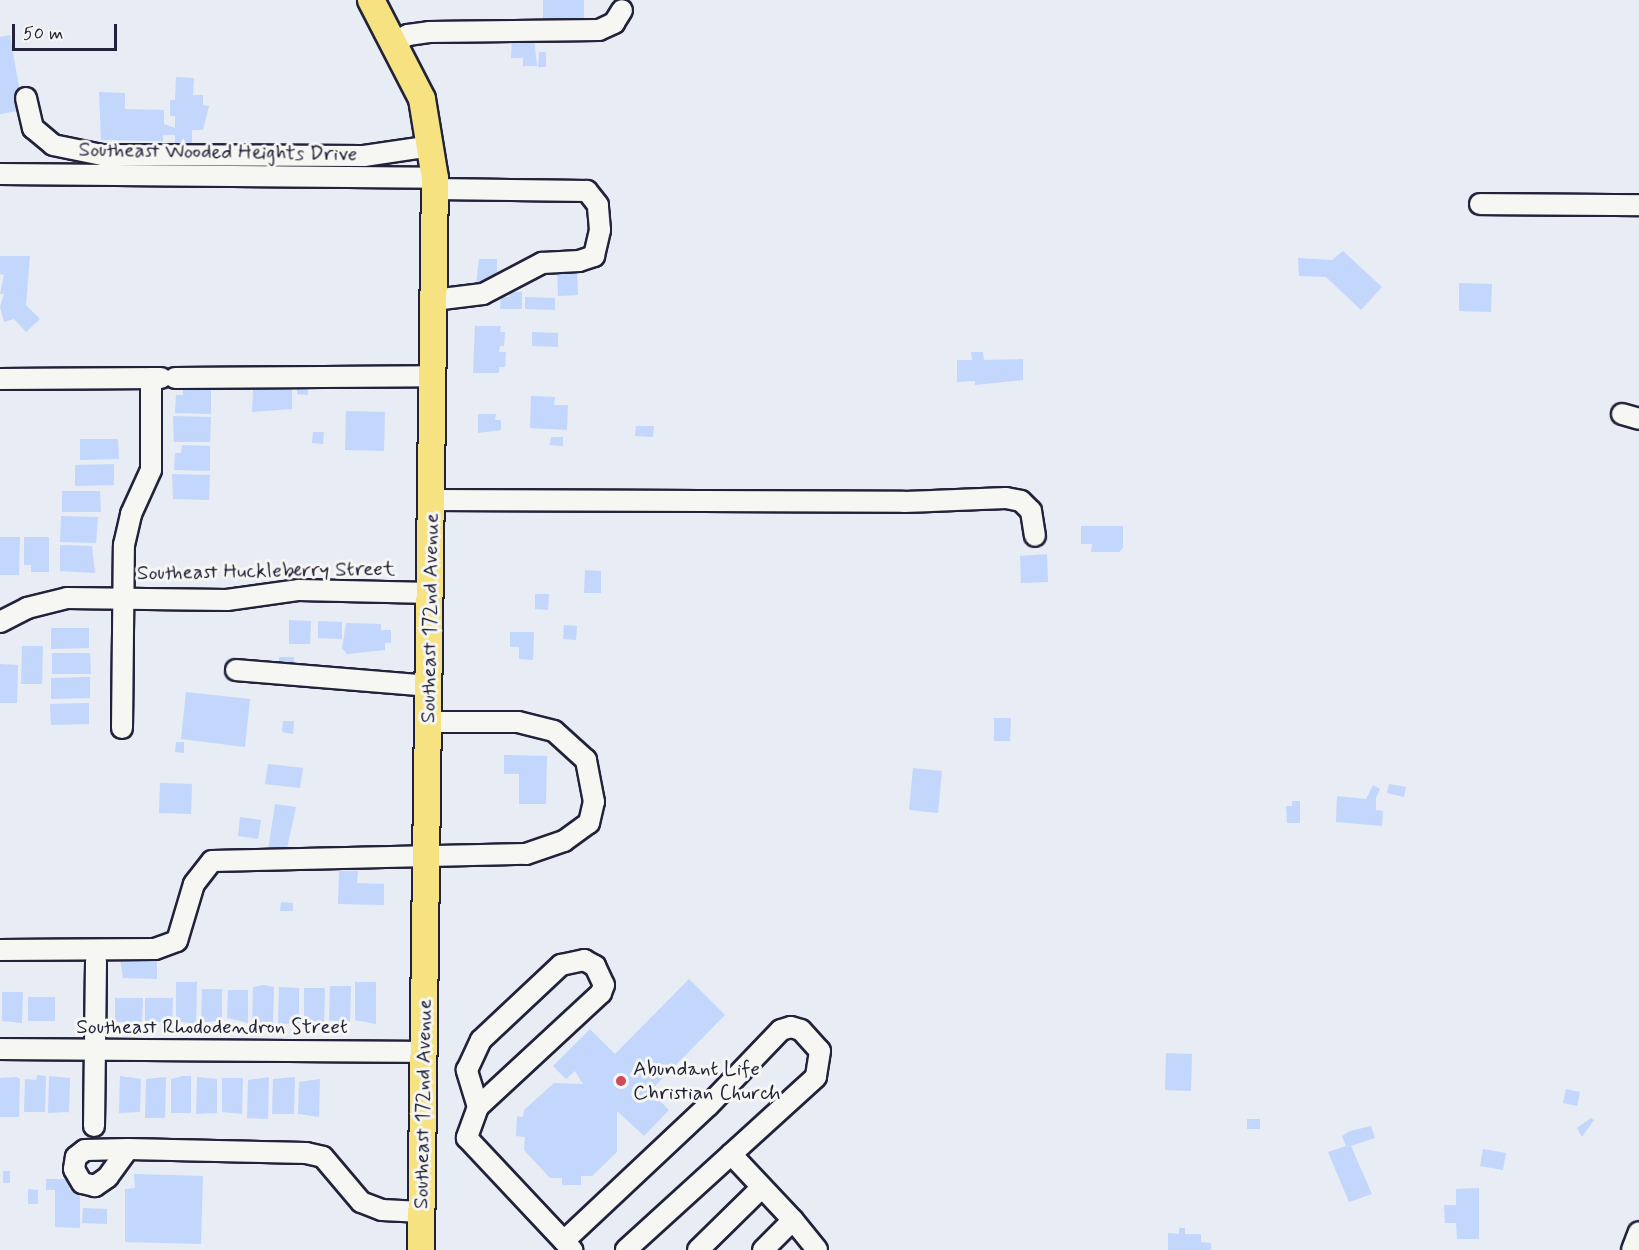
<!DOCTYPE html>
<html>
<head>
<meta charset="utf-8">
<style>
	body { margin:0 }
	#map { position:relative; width:1639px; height:1250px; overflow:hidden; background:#e7ecf5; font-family:Mynerve,sans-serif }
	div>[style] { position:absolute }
	.building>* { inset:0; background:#c3d6fb }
	.roads { filter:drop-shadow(2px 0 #22223b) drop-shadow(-2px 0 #22223b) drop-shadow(0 2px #22223b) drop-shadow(0 -2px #22223b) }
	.minor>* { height:20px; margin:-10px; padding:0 10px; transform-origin:10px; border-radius:10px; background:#f6f6f2 }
	.major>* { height:26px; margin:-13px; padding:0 13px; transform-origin:13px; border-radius:13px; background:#f6e281 }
	.dots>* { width:16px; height:16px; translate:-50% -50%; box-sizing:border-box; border:3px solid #f6f6f2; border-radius:50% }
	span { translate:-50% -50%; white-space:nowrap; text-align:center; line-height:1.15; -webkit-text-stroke:6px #f6f6f2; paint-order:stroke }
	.street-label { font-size:21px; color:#22223b }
	.poi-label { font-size:21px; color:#22223b }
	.left { translate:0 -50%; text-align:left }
	.scale { position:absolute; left:12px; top:24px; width:105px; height:27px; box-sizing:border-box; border:3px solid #22223b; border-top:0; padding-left:8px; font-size:18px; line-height:21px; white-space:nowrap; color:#22223b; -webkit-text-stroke:4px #f6f6f2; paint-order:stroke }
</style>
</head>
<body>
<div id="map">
	<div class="building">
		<i style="clip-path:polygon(543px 0,584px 0,584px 28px,555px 27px,555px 19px,543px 19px)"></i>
		<i style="clip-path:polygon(10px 35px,23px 110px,0 114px,0 37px)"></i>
		<i style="clip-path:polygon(512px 37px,534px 38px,537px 66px,523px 66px,523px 58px,511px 58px)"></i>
		<i style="clip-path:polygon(539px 52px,546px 52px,546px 67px,538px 67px)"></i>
		<i style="clip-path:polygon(176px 77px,194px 78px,193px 95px,203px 95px,203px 105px,209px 106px,203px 130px,192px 130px,192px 148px,175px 148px,175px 135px,163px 135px,163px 141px,101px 140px,99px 92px,125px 93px,125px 109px,164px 110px,164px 124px,175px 128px,175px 116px,170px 116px,170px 100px,175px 100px)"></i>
		<i style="clip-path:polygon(1343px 251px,1382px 287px,1361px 310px,1326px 277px,1299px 276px,1298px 258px,1332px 260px)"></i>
		<i style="clip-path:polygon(0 256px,30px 256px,26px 305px,40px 319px,26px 332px,14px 319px,4px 322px,0 307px,4px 294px,0 294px,4px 275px,0 274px)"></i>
		<i style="clip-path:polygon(479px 259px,497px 259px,497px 285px,476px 285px)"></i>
		<i style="clip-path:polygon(577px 269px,578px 295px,558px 296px,557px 270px)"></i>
		<i style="clip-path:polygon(1459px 283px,1492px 284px,1491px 312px,1459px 311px)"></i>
		<i style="clip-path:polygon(509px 292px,522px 292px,522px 309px,500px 309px,501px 297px,509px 297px)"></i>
		<i style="clip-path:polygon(525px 297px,555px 298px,555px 310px,525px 309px)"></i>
		<i style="clip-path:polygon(475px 326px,501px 326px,500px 332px,505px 332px,504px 346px,500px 346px,499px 352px,506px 352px,505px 367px,499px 367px,499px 373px,473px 373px)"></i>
		<i style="clip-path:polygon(532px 332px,558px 333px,558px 347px,532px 346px)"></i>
		<i style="clip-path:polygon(971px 352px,983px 352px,984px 360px,1023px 359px,1023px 380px,975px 385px,975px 381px,957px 382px,957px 360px,972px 360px)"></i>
		<i style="clip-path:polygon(270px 383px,292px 384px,292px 409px,252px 412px,253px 389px,270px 389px)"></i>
		<i style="clip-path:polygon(297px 383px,308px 383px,308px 395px,297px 394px)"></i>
		<i style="clip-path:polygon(183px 388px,211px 388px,211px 414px,175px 413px,176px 395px,183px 395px)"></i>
		<i style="clip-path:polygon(531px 396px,555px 397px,554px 405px,568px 405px,567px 430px,530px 428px)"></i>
		<i style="clip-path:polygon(346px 411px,385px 412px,384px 451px,345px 450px)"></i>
		<i style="clip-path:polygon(478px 414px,496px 414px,495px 420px,501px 420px,501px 430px,478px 433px)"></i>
		<i style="clip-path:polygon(173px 416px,211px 417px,210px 442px,174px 442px)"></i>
		<i style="clip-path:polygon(636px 426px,654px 426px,653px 437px,635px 436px)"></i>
		<i style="clip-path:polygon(313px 432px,324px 432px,323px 444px,312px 443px)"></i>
		<i style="clip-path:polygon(551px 437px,563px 437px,563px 446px,550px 445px)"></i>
		<i style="clip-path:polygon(80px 439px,118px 439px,119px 459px,80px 460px)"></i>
		<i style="clip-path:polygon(182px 445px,210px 446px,210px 471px,174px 470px,175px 453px,181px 453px)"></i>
		<i style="clip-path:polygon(114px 464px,114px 485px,75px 486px,75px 465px)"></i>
		<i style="clip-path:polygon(172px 474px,210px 475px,209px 500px,173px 499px)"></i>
		<i style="clip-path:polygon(62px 491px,100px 491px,101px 512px,62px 512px)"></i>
		<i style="clip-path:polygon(61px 516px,98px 517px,96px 543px,60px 542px)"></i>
		<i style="clip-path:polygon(1081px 526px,1123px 526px,1123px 548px,1119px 552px,1091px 552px,1092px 544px,1081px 544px)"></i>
		<i style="clip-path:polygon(0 537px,20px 537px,19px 575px,0 575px)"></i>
		<i style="clip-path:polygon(24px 537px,49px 537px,49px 572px,31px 572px,31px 565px,24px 565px)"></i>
		<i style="clip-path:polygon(60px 545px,92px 546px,95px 573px,60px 571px)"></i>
		<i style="clip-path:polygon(1047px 554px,1048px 582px,1021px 583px,1020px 556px)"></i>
		<i style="clip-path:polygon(585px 570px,601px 571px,601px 593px,584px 593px)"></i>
		<i style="clip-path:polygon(535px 594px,549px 594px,548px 610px,535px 609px)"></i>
		<i style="clip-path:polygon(289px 620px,311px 621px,310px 644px,289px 644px)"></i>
		<i style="clip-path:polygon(318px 621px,342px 622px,342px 639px,318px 638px)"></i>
		<i style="clip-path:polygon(346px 623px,381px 624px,381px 630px,391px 630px,391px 643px,385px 643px,385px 650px,347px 654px,342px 648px)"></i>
		<i style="clip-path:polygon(564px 625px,577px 626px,576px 640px,563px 639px)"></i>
		<i style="clip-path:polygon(51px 628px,89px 628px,89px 648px,51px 649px)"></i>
		<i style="clip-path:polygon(510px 632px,534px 632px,533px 660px,519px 659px,519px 647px,510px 647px)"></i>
		<i style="clip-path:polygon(22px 646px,43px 646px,42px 684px,21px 684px)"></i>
		<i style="clip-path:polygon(52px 653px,90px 653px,91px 674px,52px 674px)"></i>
		<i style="clip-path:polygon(279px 657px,294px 657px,294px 668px,279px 668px)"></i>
		<i style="clip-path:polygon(0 664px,18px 665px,17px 703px,0 703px)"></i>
		<i style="clip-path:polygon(90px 677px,90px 698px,51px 699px,51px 678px)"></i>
		<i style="clip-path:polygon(186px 692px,250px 699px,245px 747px,181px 739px)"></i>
		<i style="clip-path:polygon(89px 703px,89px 724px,51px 725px,50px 704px)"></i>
		<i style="clip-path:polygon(994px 718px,1011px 718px,1010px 741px,994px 741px)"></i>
		<i style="clip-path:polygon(283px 721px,294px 721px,293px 734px,282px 732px)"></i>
		<i style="clip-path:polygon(176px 742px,184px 742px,184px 753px,175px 752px)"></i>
		<i style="clip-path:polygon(504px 755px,547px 756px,546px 804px,519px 804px,519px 774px,504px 774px)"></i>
		<i style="clip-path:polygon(268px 764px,303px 768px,300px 788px,265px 784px)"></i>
		<i style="clip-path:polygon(913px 768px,942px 771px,938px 813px,909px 810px)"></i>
		<i style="clip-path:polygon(160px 783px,192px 784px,191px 814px,159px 813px)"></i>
		<i style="clip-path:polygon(1389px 784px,1406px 787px,1404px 797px,1387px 793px)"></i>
		<i style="clip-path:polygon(1373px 785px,1380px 789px,1376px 798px,1376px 810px,1383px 811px,1382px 826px,1336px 822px,1337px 796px,1366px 799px)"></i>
		<i style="clip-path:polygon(1292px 801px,1300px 801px,1300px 823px,1287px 823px,1286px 806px,1292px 806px)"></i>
		<i style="clip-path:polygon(275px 804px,296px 807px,286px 853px,268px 851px)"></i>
		<i style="clip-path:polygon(240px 817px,261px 820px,258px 839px,238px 836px)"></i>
		<i style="clip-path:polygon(339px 871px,358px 871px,357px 883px,384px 884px,384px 905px,338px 904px)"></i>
		<i style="clip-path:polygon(281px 902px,293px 903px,293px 911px,280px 911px)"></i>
		<i style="clip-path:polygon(120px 958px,157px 958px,157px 979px,123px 978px)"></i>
		<i style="clip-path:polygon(689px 979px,725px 1015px,650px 1091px,669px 1110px,644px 1136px,617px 1111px,617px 1152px,592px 1176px,581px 1176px,581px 1185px,562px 1185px,562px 1178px,550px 1178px,524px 1150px,525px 1137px,516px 1136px,517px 1116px,523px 1117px,524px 1110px,554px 1083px,583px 1084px,575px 1071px,566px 1079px,553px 1066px,590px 1029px,615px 1054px)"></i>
		<i style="clip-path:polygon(176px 982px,197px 982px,196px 1024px,176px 1021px)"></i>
		<i style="clip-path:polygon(355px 982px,376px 982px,376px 1024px,355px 1020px)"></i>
		<i style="clip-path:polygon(264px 985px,274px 987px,273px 1023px,252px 1022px,253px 987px)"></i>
		<i style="clip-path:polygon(330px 986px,351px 986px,350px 1023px,329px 1020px)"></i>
		<i style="clip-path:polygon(279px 987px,299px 988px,299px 1023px,278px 1024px)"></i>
		<i style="clip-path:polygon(304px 988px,325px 988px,324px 1023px,304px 1020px)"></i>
		<i style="clip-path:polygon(202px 989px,222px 989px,222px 1020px,201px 1023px)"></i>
		<i style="clip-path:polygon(228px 990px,248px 990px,248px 1023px,227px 1018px)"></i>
		<i style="clip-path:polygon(2px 992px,23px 992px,22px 1023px,2px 1021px)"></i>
		<i style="clip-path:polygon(28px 997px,55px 997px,55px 1021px,28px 1021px)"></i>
		<i style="clip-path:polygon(115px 998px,143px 998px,142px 1022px,115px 1022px)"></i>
		<i style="clip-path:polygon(145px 998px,173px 998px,172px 1022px,145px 1022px)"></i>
		<i style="clip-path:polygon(1166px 1053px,1192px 1054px,1191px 1091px,1165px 1090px)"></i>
		<i style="clip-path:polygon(37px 1075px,46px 1076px,45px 1112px,24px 1112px,25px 1079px,36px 1080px)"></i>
		<i style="clip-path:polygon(49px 1076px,70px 1078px,69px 1112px,48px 1113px)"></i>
		<i style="clip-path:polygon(120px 1076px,141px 1079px,140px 1112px,119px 1113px)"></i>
		<i style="clip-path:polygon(183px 1076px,191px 1076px,191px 1113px,171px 1113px,171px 1079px)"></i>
		<i style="clip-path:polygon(17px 1077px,20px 1079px,19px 1117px,0 1117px,0 1078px)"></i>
		<i style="clip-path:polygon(166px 1077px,165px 1118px,145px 1118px,146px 1079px)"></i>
		<i style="clip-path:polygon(197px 1077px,217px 1079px,217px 1113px,196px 1114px)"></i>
		<i style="clip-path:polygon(269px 1077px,268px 1119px,247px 1118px,248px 1080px)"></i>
		<i style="clip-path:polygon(295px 1077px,294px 1114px,272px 1114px,273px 1079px)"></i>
		<i style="clip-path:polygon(222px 1078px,243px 1078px,242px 1114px,222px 1112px)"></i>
		<i style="clip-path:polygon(320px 1079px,319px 1117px,298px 1114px,299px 1082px)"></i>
		<i style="clip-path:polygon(1566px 1089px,1580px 1092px,1577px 1106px,1563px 1103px)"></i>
		<i style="clip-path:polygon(1591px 1118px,1594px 1120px,1582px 1137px,1577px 1128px)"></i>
		<i style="clip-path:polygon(1247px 1119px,1260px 1119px,1260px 1129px,1247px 1129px)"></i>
		<i style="clip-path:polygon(1371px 1126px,1375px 1138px,1351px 1146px,1372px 1194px,1349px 1202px,1328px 1152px,1346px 1146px,1342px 1136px,1350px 1131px)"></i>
		<i style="clip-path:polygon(1483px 1149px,1506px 1153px,1503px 1170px,1480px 1166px)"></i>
		<i style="clip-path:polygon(3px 1171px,10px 1171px,10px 1183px,3px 1183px)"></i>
		<i style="clip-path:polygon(134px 1174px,203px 1176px,201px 1244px,125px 1242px,125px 1189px,135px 1188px)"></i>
		<i style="clip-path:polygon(46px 1179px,69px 1179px,69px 1190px,80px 1190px,80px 1228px,55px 1227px,55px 1190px,46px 1190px)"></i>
		<i style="clip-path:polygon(1479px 1188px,1479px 1239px,1457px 1239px,1456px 1223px,1445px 1223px,1444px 1205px,1456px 1205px,1456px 1189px)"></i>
		<i style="clip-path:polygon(28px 1189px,38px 1190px,38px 1204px,28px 1204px)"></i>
		<i style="clip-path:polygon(83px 1208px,107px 1209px,107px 1224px,82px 1223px)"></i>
		<i style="clip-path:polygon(1179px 1228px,1185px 1228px,1185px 1234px,1201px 1234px,1201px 1242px,1211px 1243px,1211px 1250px,1168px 1250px,1168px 1233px,1179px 1234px)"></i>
	</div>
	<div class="roads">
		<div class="minor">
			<i style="left:394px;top:43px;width:16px;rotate:-30deg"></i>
			<i style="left:408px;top:35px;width:21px;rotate:-8deg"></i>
			<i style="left:429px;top:32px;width:170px;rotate:-0.7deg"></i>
			<i style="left:599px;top:30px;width:17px;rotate:-25deg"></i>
			<i style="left:614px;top:23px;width:15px;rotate:-58deg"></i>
			<i style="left:26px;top:98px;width:31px;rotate:77deg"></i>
			<i style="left:33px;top:128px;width:26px;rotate:40deg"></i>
			<i style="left:53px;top:145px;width:50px;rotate:11.5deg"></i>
			<i style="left:102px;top:155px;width:262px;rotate:0.2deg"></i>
			<i style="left:364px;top:156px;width:69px;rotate:-8.4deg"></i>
			<i style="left:0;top:174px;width:435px;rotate:0.5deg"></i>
			<i style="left:1480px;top:204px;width:159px;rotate:0.4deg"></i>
			<i style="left:434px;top:300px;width:49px;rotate:-7deg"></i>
			<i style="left:483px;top:294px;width:67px;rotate:-27.7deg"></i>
			<i style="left:542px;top:263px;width:37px;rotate:-3deg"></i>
			<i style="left:579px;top:261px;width:16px;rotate:-18deg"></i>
			<i style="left:594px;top:256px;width:27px;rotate:-77deg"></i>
			<i style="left:600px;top:230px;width:25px;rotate:-95deg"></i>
			<i style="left:598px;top:205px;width:18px;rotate:-128deg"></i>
			<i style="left:587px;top:191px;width:152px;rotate:-179.2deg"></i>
			<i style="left:175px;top:378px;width:259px;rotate:-0.4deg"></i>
			<i style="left:0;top:379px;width:161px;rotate:-0.4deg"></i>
			<i style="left:1622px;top:414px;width:18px;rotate:16deg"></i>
			<i style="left:432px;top:500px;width:472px;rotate:0.2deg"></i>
			<i style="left:904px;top:502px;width:102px;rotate:-2.2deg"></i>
			<i style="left:1006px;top:498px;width:15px;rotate:11deg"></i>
			<i style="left:1021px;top:501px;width:14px;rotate:45deg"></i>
			<i style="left:1031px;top:511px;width:25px;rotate:81deg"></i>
			<i style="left:0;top:622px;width:30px;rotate:-27deg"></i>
			<i style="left:27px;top:608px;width:41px;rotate:-14deg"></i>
			<i style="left:67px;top:598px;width:160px;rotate:0.7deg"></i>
			<i style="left:227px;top:600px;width:73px;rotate:-7.9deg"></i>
			<i style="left:299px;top:590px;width:132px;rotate:1.3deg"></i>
			<i style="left:236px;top:670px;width:194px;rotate:4.7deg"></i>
			<i style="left:122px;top:728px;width:183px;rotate:-89.4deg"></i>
			<i style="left:124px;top:545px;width:32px;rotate:-77deg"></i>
			<i style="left:131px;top:514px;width:48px;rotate:-65.6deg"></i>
			<i style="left:151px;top:470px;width:92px;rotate:-90deg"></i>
			<i style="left:0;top:950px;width:155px;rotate:-0.4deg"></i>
			<i style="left:155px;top:949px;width:23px;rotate:-20deg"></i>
			<i style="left:177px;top:941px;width:59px;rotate:-73.4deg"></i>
			<i style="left:194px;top:884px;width:29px;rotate:-52deg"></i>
			<i style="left:212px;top:861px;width:314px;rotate:-1.3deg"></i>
			<i style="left:526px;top:854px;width:40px;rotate:-18.9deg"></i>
			<i style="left:564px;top:841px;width:31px;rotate:-36deg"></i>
			<i style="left:589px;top:823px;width:22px;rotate:-77deg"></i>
			<i style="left:594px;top:802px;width:43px;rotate:-100.8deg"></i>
			<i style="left:586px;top:760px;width:43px;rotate:-137.8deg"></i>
			<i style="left:554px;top:731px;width:37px;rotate:-166deg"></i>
			<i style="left:518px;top:722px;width:89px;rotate:180deg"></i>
			<i style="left:0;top:1049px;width:424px;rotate:0.4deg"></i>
			<i style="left:478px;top:1107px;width:39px;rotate:-107deg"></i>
			<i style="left:467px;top:1070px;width:33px;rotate:-65deg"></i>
			<i style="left:481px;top:1040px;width:110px;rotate:-43.2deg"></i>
			<i style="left:561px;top:965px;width:24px;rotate:-12deg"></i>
			<i style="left:584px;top:960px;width:13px;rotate:29deg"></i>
			<i style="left:595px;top:966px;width:21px;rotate:65deg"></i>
			<i style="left:604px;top:985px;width:9px;rotate:111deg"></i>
			<i style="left:601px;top:993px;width:168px;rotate:137.2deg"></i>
			<i style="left:478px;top:1107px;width:33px;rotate:110deg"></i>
			<i style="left:467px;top:1138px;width:154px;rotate:46.8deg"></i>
			<i style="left:94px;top:1126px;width:165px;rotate:-89.3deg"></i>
			<i style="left:128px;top:1149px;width:34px;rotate:126deg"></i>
			<i style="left:108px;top:1177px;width:16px;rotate:145deg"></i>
			<i style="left:95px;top:1186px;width:13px;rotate:-167deg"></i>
			<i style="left:82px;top:1183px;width:16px;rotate:-120deg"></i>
			<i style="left:74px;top:1169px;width:12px;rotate:-81deg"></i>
			<i style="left:76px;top:1157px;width:11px;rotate:-38deg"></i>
			<i style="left:85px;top:1150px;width:43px;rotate:-1.3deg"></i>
			<i style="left:128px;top:1149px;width:178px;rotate:1.3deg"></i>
			<i style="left:306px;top:1153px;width:17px;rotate:13deg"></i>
			<i style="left:323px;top:1157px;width:59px;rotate:49.8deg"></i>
			<i style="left:361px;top:1202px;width:22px;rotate:21deg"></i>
			<i style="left:382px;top:1210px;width:40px;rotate:2.9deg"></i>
			<i style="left:731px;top:1154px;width:91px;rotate:46.8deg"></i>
			<i style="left:564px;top:1241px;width:197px;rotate:-43.2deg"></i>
			<i style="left:708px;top:1106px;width:105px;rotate:-46.2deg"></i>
			<i style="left:781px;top:1030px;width:10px;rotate:-17deg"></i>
			<i style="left:791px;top:1027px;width:10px;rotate:17deg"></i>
			<i style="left:801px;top:1030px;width:28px;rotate:48deg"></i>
			<i style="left:820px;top:1051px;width:26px;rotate:99deg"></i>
			<i style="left:816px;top:1077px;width:257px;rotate:137.7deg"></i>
			<i style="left:698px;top:1250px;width:88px;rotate:-44.5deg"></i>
			<i style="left:763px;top:1250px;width:42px;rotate:-45deg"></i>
			<i style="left:793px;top:1220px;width:38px;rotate:51deg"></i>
			<i style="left:1632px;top:1250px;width:19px;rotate:-69deg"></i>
		</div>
		<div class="major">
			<i style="left:371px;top:0;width:111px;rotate:62.7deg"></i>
			<i style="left:422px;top:99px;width:80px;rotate:80.7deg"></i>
			<i style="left:435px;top:178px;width:1072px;rotate:90.75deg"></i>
		</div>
	</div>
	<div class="dots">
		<i style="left:621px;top:1081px;background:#d1495b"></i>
	</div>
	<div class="street-label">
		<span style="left:218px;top:152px;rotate:1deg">Southeast Wooded Heights Drive</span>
		<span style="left:266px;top:571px;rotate:-1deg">Southeast Huckleberry Street</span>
		<span style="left:430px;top:618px;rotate:-89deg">Southeast 172nd Avenue</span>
		<span style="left:212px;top:1027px">Southeast Rhododendron Street</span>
		<span style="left:423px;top:1104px;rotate:-89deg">Southeast 172nd Avenue</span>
	</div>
	<div class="poi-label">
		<span class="left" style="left:633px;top:1081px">Abundant Life<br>Christian Church</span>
	</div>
	<div class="scale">50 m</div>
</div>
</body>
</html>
